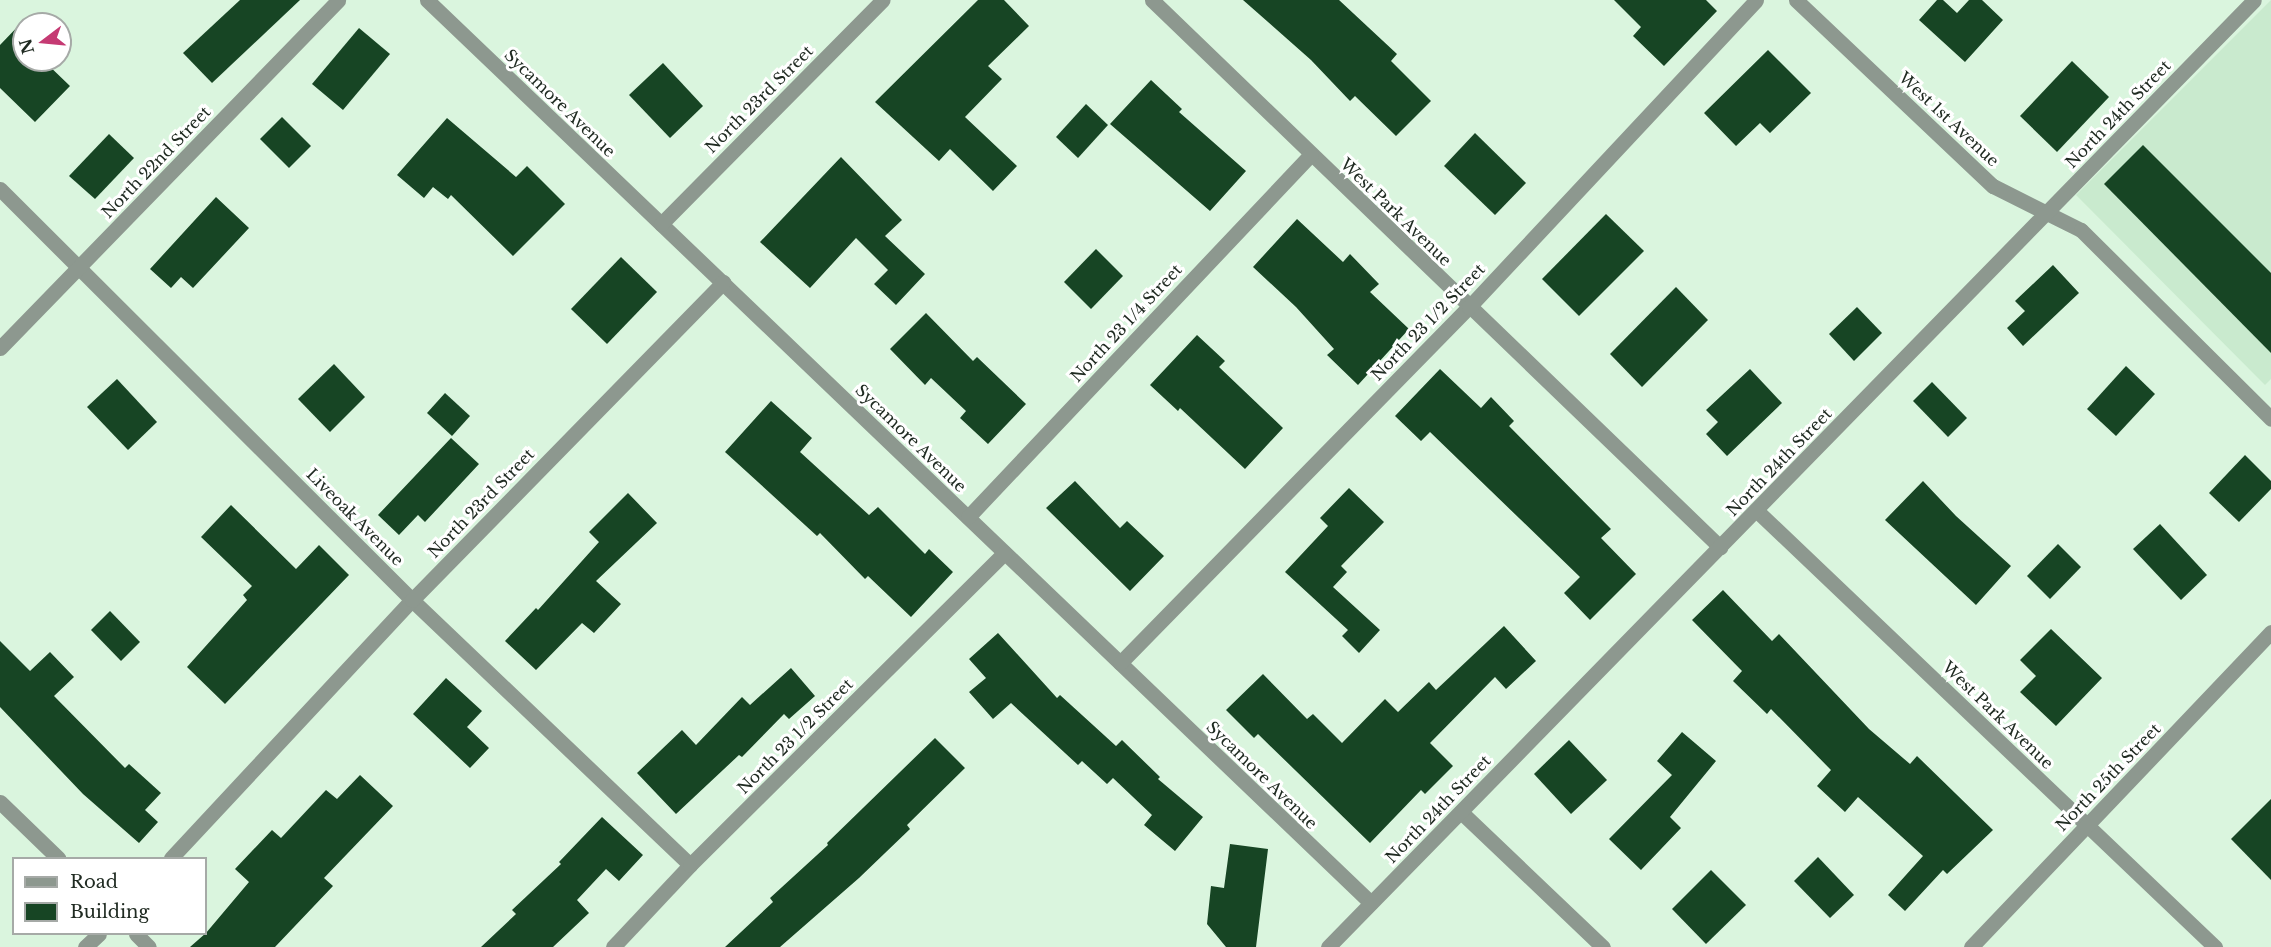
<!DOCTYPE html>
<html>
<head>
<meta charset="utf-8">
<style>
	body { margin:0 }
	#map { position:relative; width:2271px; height:947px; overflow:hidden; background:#daf5de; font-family:"Libre Baskerville",serif }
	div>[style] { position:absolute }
	.built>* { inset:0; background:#c9eace }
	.building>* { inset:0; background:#174524 }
	.minor>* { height:15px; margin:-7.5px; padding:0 7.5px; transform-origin:7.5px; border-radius:7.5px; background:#8d988f }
	.tertiary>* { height:15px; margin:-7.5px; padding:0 7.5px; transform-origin:7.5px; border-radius:7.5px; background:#8d988f }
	span { translate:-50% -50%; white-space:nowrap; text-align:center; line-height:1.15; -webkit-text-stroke:6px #fff; paint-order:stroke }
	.street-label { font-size:16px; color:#202b22 }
	.legend { position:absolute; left:12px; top:857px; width:195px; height:78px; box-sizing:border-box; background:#fff; border:2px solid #a6aaa7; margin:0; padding:8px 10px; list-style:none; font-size:18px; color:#202b22 }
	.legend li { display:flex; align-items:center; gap:12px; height:30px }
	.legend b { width:30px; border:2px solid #a6aaa7 }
	.north { position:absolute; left:12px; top:12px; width:60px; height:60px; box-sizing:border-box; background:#fff; border:2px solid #a6aaa7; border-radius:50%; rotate:254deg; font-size:16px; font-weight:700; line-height:24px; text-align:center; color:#202b22 }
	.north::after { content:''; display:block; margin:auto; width:21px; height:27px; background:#c53a73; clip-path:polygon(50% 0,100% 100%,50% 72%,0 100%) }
</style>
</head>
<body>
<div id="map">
	<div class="built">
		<i style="clip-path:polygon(2271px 0,2271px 379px,2265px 385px,2076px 195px)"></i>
	</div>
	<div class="building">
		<i style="clip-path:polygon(240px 0,300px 0,212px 83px,183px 53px)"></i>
		<i style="clip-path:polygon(978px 0,1004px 0,1029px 26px,988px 66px,1002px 79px,965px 117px,1017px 166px,993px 191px,950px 149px,939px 161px,875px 102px)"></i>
		<i style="clip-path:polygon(1243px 0,1339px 0,1397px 54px,1391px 61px,1431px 101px,1396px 136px,1355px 96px,1350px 101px,1311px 60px)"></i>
		<i style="clip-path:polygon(1614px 0,1706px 0,1717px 11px,1664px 66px,1633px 36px,1641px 27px)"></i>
		<i style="clip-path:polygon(1937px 0,1943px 0,1957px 13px,1969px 0,1982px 0,2003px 20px,1965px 62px,1919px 20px)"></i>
		<i style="clip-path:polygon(24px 20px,24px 60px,43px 60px,70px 86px,35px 122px,0 88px,0 45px)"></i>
		<i style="clip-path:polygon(359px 28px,390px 54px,343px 110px,312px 84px)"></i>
		<i style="clip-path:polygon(1768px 50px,1811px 93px,1770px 133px,1760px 123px,1736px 146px,1704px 113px)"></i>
		<i style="clip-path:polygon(2072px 61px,2109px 97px,2057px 152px,2020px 116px)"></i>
		<i style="clip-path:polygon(663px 63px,703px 106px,670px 138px,629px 95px)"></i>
		<i style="clip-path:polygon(1151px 80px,1182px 109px,1179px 112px,1246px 171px,1210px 211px,1110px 124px)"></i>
		<i style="clip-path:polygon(1086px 104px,1108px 125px,1078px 158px,1056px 137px)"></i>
		<i style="clip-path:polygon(282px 117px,311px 146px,289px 168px,260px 139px)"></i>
		<i style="clip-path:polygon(447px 118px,516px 177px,527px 166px,565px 204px,513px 256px,451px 195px,448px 199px,433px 187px,424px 198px,397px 175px)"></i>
		<i style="clip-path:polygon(1475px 133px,1526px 183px,1495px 215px,1444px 166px)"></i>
		<i style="clip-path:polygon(109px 134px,134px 158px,95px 199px,69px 176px)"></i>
		<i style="clip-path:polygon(2143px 145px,2271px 273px,2271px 353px,2104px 184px)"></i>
		<i style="clip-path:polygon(841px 157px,902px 220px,885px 236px,925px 274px,896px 305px,874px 284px,888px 270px,856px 238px,810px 288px,760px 242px)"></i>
		<i style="clip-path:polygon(216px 197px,249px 228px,193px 288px,181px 277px,171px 288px,150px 269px)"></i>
		<i style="clip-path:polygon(1606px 214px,1644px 251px,1579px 316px,1542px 279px)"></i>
		<i style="clip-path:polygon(1297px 219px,1343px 262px,1350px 254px,1379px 284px,1370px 292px,1409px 329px,1358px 385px,1327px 355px,1334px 349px,1296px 307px,1253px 267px)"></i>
		<i style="clip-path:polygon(1096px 249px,1123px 276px,1091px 309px,1064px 282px)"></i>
		<i style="clip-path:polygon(621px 257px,657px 292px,607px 344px,571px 309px)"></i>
		<i style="clip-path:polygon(2053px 265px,2079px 293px,2023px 346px,2007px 328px,2025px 311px,2015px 301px)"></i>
		<i style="clip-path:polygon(1676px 287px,1708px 320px,1642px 387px,1610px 354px)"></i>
		<i style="clip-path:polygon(1857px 307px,1882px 333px,1854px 361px,1829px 334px)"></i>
		<i style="clip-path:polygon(926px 313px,973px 361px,977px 357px,1026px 404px,988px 444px,960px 418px,966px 411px,931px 378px,925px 385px,890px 349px)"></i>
		<i style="clip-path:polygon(1197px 335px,1225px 361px,1219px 367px,1283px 428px,1245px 469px,1180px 408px,1178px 411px,1150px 385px)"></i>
		<i style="clip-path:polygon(334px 364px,365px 397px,330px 432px,298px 399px)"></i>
		<i style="clip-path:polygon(2126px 366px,2155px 394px,2116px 436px,2087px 409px)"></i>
		<i style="clip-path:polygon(1440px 369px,1481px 408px,1491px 397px,1514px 421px,1509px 426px,1611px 529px,1601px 538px,1636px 574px,1590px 620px,1564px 593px,1580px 577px,1430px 432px,1421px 441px,1395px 416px)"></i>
		<i style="clip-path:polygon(1750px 369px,1782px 403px,1727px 456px,1706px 434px,1718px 422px,1706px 410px)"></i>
		<i style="clip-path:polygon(117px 379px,157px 422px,128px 450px,87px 407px)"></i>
		<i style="clip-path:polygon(1932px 382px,1967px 418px,1948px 437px,1913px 401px)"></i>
		<i style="clip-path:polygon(445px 393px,470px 416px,452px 436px,427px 413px)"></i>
		<i style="clip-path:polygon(771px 401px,812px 438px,800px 452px,869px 515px,878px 507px,925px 554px,929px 549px,953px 572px,911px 617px,868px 576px,865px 579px,820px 533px,817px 536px,725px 452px)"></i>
		<i style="clip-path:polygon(451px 438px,479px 464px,425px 522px,418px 515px,399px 535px,378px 515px)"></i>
		<i style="clip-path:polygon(2245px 455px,2271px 481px,2271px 489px,2239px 522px,2209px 493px)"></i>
		<i style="clip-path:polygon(1075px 481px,1120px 528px,1127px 521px,1164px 556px,1130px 591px,1046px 508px)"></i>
		<i style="clip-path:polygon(1923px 481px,1956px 516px,2011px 566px,1976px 605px,1885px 520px)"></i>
		<i style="clip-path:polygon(1349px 488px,1384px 522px,1341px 566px,1347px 572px,1333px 587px,1380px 630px,1359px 653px,1342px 636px,1348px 630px,1285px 572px,1328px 526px,1320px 518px)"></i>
		<i style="clip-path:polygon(628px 493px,657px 523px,596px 581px,621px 604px,594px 633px,582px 623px,536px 670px,505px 641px,536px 608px,538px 610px,599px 542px,589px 532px)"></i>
		<i style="clip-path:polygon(231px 505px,296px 569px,319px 545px,349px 575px,225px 704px,187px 667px,247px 600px,243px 595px,252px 586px,201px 537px)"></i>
		<i style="clip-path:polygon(2160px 524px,2207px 575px,2181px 600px,2133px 549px)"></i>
		<i style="clip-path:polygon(2058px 544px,2081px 567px,2050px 599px,2027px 576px)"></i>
		<i style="clip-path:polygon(1723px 590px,1772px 641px,1779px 634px,1869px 729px,1910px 764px,1917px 756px,1993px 830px,1947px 874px,1943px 870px,1905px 911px,1888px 895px,1923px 856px,1858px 797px,1845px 812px,1817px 786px,1831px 770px,1771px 709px,1767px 714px,1733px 681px,1742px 671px,1692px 620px)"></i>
		<i style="clip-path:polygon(110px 611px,140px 642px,121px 661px,91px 630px)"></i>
		<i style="clip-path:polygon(1504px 626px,1536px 661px,1506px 689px,1495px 677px,1430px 743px,1453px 766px,1425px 794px,1421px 790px,1370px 843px,1258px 734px,1254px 738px,1226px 710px,1263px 674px,1307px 719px,1313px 714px,1342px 743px,1385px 699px,1398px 712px,1429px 682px,1436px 690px)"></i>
		<i style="clip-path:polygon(2051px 629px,2102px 678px,2056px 726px,2020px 692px,2036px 676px,2020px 660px)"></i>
		<i style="clip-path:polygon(998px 633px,1057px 698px,1060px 695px,1116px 746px,1122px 740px,1160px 777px,1158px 779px,1203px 817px,1175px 851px,1144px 825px,1152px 815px,1113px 778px,1107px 784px,1082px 761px,1078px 765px,1011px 703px,993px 719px,969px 692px,986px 678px,969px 659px)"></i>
		<i style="clip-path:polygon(0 641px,30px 671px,50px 652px,74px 677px,54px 696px,125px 768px,129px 764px,161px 793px,145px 810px,158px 822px,139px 843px,83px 794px,0 707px)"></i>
		<i style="clip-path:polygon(791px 668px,815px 696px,789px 719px,784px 714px,742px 757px,739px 755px,676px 814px,637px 773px,682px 730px,696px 745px,742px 697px,750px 705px)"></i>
		<i style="clip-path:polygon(446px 678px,482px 711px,467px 727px,489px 748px,470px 768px,413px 714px)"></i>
		<i style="clip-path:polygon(1682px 732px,1716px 761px,1670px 817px,1681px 828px,1641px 870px,1609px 839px,1672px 775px,1657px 761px)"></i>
		<i style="clip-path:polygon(935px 738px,965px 768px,907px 825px,910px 829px,859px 878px,780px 947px,725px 947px,773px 902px,770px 898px,828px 845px,827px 843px)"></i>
		<i style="clip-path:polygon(1569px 740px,1607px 780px,1571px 814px,1534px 774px)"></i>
		<i style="clip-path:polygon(360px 775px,393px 806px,324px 878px,333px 886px,275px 947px,190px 947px,206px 933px,249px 882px,235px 869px,272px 830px,281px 838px,326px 790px,337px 799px)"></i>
		<i style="clip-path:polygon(2271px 799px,2271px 880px,2231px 839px)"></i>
		<i style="clip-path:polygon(602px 817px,643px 855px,619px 881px,606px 869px,577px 900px,589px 913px,553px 947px,481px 947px,516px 914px,512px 910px,561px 864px,559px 862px)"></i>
		<i style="clip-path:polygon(1230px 844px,1268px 849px,1256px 947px,1226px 947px,1207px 924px,1211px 886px,1224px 888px)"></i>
		<i style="clip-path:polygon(1818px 857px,1854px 895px,1830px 918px,1794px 881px)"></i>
		<i style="clip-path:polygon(1711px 870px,1746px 905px,1706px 944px,1672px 909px)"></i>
	</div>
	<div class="minor">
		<i style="left:427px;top:0;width:1306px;rotate:43.73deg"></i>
		<i style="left:1152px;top:0;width:789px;rotate:43.92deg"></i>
		<i style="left:1796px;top:0;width:271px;rotate:43.4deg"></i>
		<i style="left:1993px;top:186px;width:98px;rotate:26.6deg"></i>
		<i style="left:2081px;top:230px;width:268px;rotate:44.8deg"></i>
		<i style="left:0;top:189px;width:582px;rotate:44.93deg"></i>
		<i style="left:412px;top:600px;width:384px;rotate:43.6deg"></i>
		<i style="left:661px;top:224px;width:315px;rotate:-45.3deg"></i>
		<i style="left:0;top:348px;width:485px;rotate:-45.8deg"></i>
		<i style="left:1756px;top:510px;width:634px;rotate:43.59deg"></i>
		<i style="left:968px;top:517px;width:499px;rotate:-46.6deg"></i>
		<i style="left:1120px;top:663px;width:499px;rotate:-45.6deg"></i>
		<i style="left:1469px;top:307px;width:420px;rotate:-46.9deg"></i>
		<i style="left:0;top:802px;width:81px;rotate:44deg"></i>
		<i style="left:1461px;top:812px;width:196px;rotate:43.6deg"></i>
		<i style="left:171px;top:858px;width:353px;rotate:-47deg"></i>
		<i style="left:412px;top:600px;width:445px;rotate:-45.6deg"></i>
		<i style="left:136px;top:934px;width:18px;rotate:45deg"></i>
		<i style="left:85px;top:947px;width:19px;rotate:-43deg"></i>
		<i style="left:613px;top:947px;width:112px;rotate:-46.8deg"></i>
		<i style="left:690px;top:865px;width:443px;rotate:-44.8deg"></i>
		<i style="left:1971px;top:947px;width:435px;rotate:-46.4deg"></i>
	</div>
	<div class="tertiary">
		<i style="left:1328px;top:947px;width:1324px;rotate:-45.64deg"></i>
	</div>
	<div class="street-label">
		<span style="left:759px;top:99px;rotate:-45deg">North 23rd Street</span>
		<span style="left:560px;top:103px;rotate:44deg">Sycamore Avenue</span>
		<span style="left:2118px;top:114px;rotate:-46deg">North 24th Street</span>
		<span style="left:1949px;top:119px;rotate:43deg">West 1st Avenue</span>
		<span style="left:156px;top:162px;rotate:-46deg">North 22nd Street</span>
		<span style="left:1396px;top:212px;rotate:44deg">West Park Avenue</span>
		<span style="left:1428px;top:322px;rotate:-46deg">North 23 1/2 Street</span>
		<span style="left:1126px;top:323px;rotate:-47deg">North 23 1/4 Street</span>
		<span style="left:911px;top:438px;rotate:44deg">Sycamore Avenue</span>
		<span style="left:1779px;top:462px;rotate:-46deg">North 24th Street</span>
		<span style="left:481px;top:503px;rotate:-46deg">North 23rd Street</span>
		<span style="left:355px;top:517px;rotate:45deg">Liveoak Avenue</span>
		<span style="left:1998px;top:715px;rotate:44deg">West Park Avenue</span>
		<span style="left:795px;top:736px;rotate:-45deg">North 23 1/2 Street</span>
		<span style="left:1262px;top:775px;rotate:44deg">Sycamore Avenue</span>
		<span style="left:2108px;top:777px;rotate:-46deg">North 25th Street</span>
		<span style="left:1438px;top:809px;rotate:-46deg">North 24th Street</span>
	</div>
	<ul class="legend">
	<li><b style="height:8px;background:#8d988f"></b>Road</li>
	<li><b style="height:16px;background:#174524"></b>Building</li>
	</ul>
	<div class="north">N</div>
</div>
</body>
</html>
